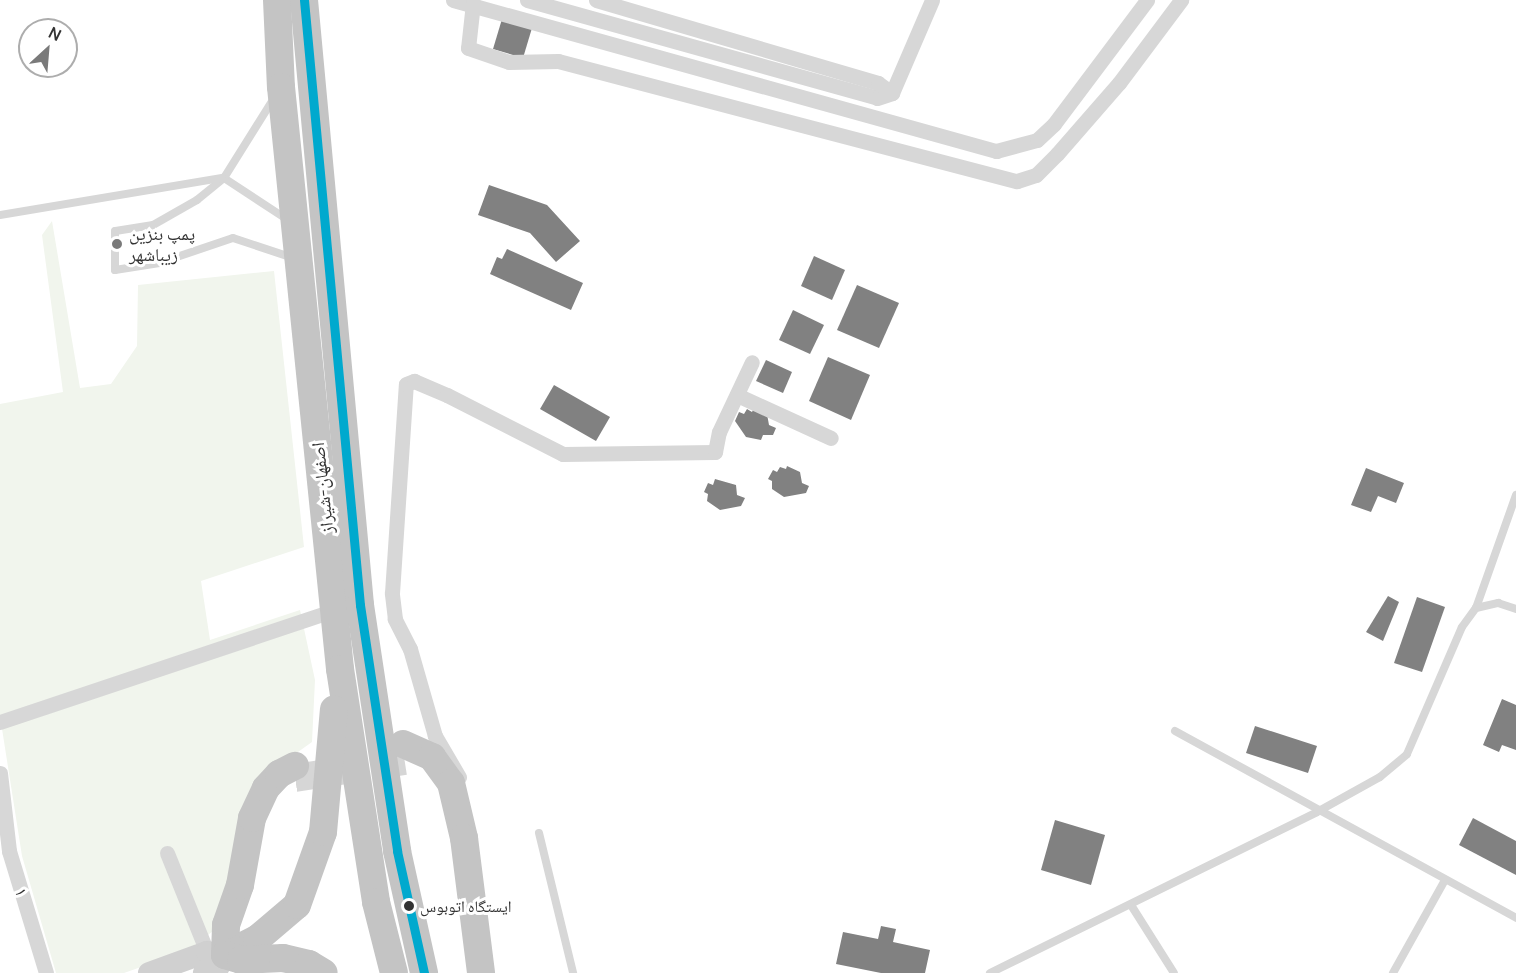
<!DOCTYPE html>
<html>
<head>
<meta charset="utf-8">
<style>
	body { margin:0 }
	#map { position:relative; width:1516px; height:973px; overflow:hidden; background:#fff; font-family:Manrope,"Noto Naskh Arabic",sans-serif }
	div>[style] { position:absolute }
	.green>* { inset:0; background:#f1f5ed }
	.building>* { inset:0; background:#818181 }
	.highway-tunnel>* { height:28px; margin-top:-14px; transform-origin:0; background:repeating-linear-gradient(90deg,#d6d6d6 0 28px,transparent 0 42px) }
	.lane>* { height:8px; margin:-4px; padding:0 4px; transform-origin:4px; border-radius:4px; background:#d7d7d7 }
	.street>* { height:15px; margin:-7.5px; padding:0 7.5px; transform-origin:7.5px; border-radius:7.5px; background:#d7d7d7 }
	.secondary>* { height:22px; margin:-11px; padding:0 11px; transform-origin:11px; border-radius:11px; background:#d0d0d0 }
	.highway>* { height:28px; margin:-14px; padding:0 14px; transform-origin:14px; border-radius:14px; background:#c4c4c4 }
	.bus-1>* { height:9px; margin:-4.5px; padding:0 4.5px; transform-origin:4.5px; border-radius:4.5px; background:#00a9ce }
	.dots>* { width:16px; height:16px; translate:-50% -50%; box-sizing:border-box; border:3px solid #fff; border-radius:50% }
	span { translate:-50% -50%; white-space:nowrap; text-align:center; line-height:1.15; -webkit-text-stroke:6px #fff; paint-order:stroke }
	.bus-label { font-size:16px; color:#333 }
	.left { translate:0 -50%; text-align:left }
	.poi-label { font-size:18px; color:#333 }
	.street-label { font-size:18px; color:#333 }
	.north { position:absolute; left:18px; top:18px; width:60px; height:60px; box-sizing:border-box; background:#fff; border:2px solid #adadad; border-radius:50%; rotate:26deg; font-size:16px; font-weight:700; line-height:24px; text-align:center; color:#333 }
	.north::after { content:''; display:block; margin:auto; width:21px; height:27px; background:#7a7a7a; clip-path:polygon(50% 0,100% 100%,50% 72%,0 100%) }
</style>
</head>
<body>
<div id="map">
	<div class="green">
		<i style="clip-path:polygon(52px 221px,80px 388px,111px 384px,137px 346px,138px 285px,274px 271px,304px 547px,201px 581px,210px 640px,300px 610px,315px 680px,312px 742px,267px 774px,213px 931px,189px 950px,124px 973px,56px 973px,22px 856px,0 716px,0 404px,63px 392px,42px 235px)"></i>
	</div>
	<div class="building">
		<i style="clip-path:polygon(502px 19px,532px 28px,523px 58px,493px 49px)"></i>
		<i style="clip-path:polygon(489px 185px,547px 205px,580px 241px,556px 262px,530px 233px,478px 215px)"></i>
		<i style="clip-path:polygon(507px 249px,583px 283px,571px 310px,490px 274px,497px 257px,502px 259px)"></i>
		<i style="clip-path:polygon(814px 256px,845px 270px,832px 300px,801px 286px)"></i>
		<i style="clip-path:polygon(857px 285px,899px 303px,879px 348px,837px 330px)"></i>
		<i style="clip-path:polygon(793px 310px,824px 325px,810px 354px,779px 340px)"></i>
		<i style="clip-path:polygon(828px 357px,870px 375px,851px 420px,809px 401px)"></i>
		<i style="clip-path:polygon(766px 360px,792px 372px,783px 393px,756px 381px)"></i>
		<i style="clip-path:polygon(554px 385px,610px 417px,596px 441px,540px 409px)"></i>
		<i style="clip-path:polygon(754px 408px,767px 414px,769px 425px,776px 428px,773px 435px,763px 435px,761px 440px,746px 437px,735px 421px,739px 412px,744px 414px,747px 409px,752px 412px)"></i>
		<i style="clip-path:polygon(787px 466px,800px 472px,802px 483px,809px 486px,806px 493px,784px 497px,772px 489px,772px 481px,768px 479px,773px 470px,777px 472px,780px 467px,786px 469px)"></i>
		<i style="clip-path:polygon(1366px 468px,1404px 483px,1396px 503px,1378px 496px,1371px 512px,1351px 505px)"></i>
		<i style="clip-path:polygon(715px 479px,736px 485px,737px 495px,745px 498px,741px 506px,720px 510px,707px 501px,708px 494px,704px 492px,708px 483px,713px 485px)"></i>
		<i style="clip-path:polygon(1388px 596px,1399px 602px,1383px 641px,1366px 632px)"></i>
		<i style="clip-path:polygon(1417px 597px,1445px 607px,1422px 672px,1394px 663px)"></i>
		<i style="clip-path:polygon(1502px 699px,1516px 705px,1516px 750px,1502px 745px,1499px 752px,1483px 745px)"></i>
		<i style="clip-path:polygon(1255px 726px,1317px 746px,1308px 773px,1246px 753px)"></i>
		<i style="clip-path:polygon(1473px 818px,1516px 841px,1516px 875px,1459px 845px)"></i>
		<i style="clip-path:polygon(1055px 820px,1105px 835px,1091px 885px,1041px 870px)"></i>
		<i style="clip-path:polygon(881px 926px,896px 929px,893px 942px,930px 950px,925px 973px,881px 973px,836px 964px,843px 932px,878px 939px)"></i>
	</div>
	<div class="highway-tunnel">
		<i style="left:295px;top:778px;width:111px;rotate:-8.8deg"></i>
	</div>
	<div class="lane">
		<i style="left:274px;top:98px;width:94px;rotate:122deg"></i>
		<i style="left:224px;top:178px;width:77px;rotate:33.3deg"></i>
		<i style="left:224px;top:178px;width:35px;rotate:141deg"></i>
		<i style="left:197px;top:200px;width:51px;rotate:150.4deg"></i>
		<i style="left:153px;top:225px;width:38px;rotate:171deg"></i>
		<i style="left:115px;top:231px;width:39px;rotate:90deg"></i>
		<i style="left:115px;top:270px;width:45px;rotate:-9deg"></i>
		<i style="left:159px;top:263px;width:78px;rotate:-18.7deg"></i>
		<i style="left:233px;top:238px;width:63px;rotate:18.4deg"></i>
		<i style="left:0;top:215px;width:225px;rotate:-9.5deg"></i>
		<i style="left:1476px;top:608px;width:120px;rotate:-70.5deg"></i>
		<i style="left:1175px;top:731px;width:389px;rotate:28.7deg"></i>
		<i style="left:539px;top:833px;width:144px;rotate:76.3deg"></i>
		<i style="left:1131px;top:905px;width:80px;rotate:57.7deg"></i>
		<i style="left:990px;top:973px;width:364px;rotate:-26.2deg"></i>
		<i style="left:1317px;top:812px;width:72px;rotate:-29.1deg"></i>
		<i style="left:1380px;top:777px;width:35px;rotate:-40deg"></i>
		<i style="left:1407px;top:754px;width:138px;rotate:-66.6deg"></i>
		<i style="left:1462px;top:627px;width:24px;rotate:-54deg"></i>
		<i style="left:1476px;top:608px;width:23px;rotate:-13deg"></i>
		<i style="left:1498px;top:603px;width:19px;rotate:18deg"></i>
		<i style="left:1393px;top:973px;width:107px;rotate:-60.8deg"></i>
	</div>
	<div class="street">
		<i style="left:453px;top:0;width:564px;rotate:15.54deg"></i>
		<i style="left:996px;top:151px;width:42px;rotate:-15deg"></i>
		<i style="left:1037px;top:140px;width:23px;rotate:-43deg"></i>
		<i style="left:1054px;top:124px;width:155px;rotate:-53.1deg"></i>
		<i style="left:527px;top:0;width:363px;rotate:15.6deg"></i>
		<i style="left:877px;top:98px;width:16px;rotate:-18deg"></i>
		<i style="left:892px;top:93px;width:101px;rotate:-66.7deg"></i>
		<i style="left:596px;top:0;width:294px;rotate:16.4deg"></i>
		<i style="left:878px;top:83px;width:17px;rotate:36deg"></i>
		<i style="left:473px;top:3px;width:45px;rotate:96.3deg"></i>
		<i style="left:468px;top:48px;width:43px;rotate:18.9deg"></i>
		<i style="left:509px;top:62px;width:49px;rotate:-1.2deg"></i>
		<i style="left:558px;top:61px;width:474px;rotate:14.7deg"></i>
		<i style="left:1017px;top:181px;width:20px;rotate:-18deg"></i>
		<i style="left:1036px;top:175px;width:30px;rotate:-45deg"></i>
		<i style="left:1057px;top:154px;width:94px;rotate:-48.9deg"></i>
		<i style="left:1119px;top:83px;width:104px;rotate:-53.2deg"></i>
		<i style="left:737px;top:395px;width:103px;rotate:24.6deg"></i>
		<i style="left:0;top:722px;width:353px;rotate:-18.5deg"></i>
		<i style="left:0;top:773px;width:79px;rotate:83.4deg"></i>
		<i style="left:9px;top:851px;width:127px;rotate:73.1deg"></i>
		<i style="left:459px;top:777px;width:48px;rotate:-120.3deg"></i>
		<i style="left:435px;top:736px;width:91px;rotate:-106deg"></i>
		<i style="left:410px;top:649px;width:34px;rotate:-117deg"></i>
		<i style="left:395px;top:619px;width:26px;rotate:-97deg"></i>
		<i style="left:392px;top:593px;width:209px;rotate:-86.2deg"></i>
		<i style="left:406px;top:384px;width:9px;rotate:-21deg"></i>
		<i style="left:414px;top:381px;width:36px;rotate:23deg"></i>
		<i style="left:447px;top:395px;width:130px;rotate:27deg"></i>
		<i style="left:563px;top:454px;width:152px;rotate:-0.8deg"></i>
		<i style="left:715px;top:452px;width:20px;rotate:-79deg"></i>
		<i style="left:719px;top:432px;width:77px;rotate:-64.8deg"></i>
		<i style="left:167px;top:853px;width:107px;rotate:68deg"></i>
	</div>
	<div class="secondary">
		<i style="left:149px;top:973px;width:62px;rotate:-19.9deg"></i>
		<i style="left:207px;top:952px;width:18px;rotate:9deg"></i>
		<i style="left:225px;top:955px;width:15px;rotate:118deg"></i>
		<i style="left:218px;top:968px;width:15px;rotate:160deg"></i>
	</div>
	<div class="highway">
		<i style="left:277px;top:0;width:87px;rotate:87.4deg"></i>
		<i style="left:281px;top:87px;width:585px;rotate:84.21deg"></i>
		<i style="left:340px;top:669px;width:236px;rotate:81.2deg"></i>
		<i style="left:376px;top:902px;width:73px;rotate:75.8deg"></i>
		<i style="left:304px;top:0;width:608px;rotate:84.71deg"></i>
		<i style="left:360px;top:605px;width:249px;rotate:81.4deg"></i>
		<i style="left:397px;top:851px;width:125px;rotate:77.5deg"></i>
		<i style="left:403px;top:744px;width:32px;rotate:24deg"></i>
		<i style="left:432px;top:757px;width:32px;rotate:54deg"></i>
		<i style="left:451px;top:783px;width:57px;rotate:76.7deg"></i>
		<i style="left:464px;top:838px;width:136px;rotate:82.8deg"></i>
		<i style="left:225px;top:955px;width:36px;rotate:-27deg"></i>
		<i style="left:257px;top:939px;width:52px;rotate:-40.4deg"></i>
		<i style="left:297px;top:905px;width:77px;rotate:-70.4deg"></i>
		<i style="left:323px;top:832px;width:123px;rotate:-84.9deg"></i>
		<i style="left:225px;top:955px;width:30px;rotate:-88deg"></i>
		<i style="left:226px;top:925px;width:42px;rotate:-70.7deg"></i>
		<i style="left:240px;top:885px;width:68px;rotate:-79.8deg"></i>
		<i style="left:252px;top:818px;width:33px;rotate:-65deg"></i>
		<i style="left:266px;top:788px;width:19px;rotate:-47deg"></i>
		<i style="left:279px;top:774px;width:18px;rotate:-27deg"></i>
		<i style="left:225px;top:955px;width:17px;rotate:17deg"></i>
		<i style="left:241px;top:960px;width:42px;rotate:-2.7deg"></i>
		<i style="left:283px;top:958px;width:27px;rotate:13deg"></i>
		<i style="left:309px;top:964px;width:17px;rotate:31deg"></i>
	</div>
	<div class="bus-1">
		<i style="left:304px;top:0;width:608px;rotate:84.71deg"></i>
		<i style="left:360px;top:605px;width:249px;rotate:81.4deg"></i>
		<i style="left:397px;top:851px;width:125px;rotate:77.5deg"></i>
	</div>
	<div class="dots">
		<i style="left:117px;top:244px;background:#7a7a7a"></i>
		<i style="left:409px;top:906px;background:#333"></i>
	</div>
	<div class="bus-label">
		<span class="left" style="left:420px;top:906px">ایستگاه اتوبوس</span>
	</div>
	<div class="poi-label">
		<span class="left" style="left:129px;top:244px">پمپ بنزین<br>زیباشهر</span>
	</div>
	<div class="street-label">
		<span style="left:322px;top:488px;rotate:-96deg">اصفهان-شیراز</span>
		<span style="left:22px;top:892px;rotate:73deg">۱</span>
	</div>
	<div class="north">N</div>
</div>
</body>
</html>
